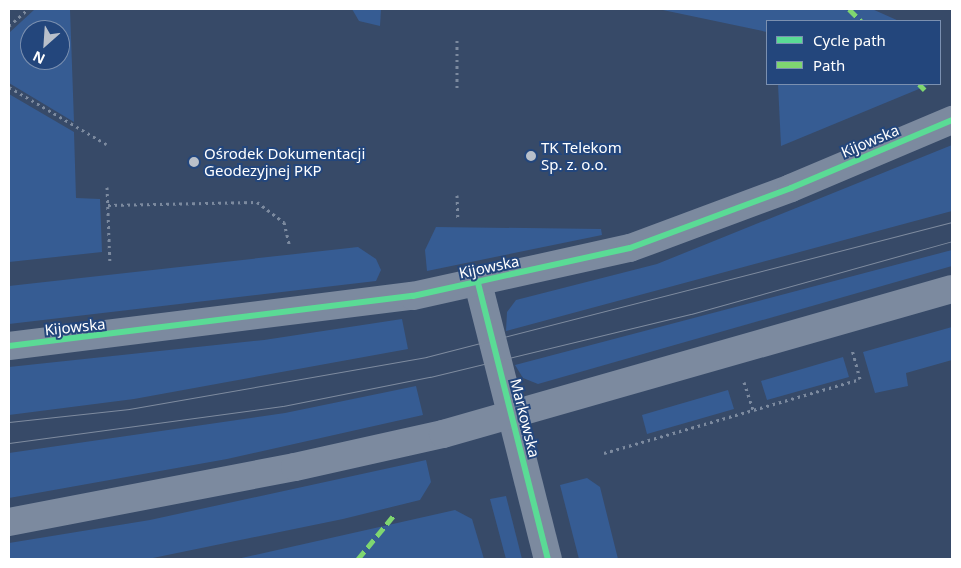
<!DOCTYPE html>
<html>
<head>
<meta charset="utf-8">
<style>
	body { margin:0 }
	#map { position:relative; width:961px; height:568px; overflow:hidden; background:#374a68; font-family:"Noto Sans",sans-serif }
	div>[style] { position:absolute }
	.green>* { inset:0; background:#365c93 }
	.path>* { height:3px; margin-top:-1.5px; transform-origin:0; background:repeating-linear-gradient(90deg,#7c8a9f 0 2.5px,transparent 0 6.5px) }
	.minor>* { height:28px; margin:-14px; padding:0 14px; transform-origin:14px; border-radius:14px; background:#7c8a9f }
	.tertiary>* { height:28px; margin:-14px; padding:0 14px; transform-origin:14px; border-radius:14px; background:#7c8a9f }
	.tram>* { height:1px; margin:-0.5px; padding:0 0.5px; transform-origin:0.5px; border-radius:0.5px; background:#7e8b9f }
	.quiet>* { height:5px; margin-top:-2.5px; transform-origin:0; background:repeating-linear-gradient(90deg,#7fd670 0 10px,transparent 0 15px) }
	.cycleway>* { height:6px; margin:-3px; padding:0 3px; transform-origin:3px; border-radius:3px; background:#5adb95 }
	.dots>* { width:14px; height:14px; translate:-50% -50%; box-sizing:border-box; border:2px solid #23467c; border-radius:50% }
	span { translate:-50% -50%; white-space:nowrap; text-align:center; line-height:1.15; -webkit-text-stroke:4px #23467c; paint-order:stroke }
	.street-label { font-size:15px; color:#fff }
	.poi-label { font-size:15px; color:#fff }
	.left { translate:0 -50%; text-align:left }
	.frame { position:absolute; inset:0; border:10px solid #fff; pointer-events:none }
	.legend { position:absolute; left:766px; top:20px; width:175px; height:65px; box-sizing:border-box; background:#23467c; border:1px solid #7b90b0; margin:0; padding:6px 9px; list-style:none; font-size:15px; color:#fff }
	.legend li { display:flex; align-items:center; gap:10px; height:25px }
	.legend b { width:25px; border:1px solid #7b90b0 }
	.north { position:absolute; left:20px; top:20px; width:50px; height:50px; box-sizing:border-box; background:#23467c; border:1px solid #7b90b0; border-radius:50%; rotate:206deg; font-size:14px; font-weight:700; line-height:20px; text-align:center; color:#fff }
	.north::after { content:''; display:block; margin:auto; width:18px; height:22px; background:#b9c0ca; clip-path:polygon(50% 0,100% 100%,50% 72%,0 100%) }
</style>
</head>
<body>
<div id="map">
	<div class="green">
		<i style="clip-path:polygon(evenodd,35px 9px,70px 9px,74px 122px,9px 83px,9px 33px,35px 9px,30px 30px,60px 30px,60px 60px,30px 60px,30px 30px)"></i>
		<i style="clip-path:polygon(352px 9px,381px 9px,380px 26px,359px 21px)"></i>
		<i style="clip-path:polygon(658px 9px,872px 9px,899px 21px,767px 21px,767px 32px)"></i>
		<i style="clip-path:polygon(778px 84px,931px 84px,781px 146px)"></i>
		<i style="clip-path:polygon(9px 94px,74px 132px,76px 198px,100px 199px,102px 252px,9px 262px)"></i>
		<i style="clip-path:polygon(952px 145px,952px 211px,506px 331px,507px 312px,516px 300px,657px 264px)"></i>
		<i style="clip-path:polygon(436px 227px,601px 229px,602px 235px,427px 271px,425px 250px)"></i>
		<i style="clip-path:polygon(358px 247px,376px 259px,381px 270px,376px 281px,9px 324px,9px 286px)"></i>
		<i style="clip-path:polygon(952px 250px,952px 266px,538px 384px,523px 378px,515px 365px)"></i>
		<i style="clip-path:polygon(402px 319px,408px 349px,134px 399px,9px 415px,9px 367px,264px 340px)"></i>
		<i style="clip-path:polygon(952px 327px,952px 360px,906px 373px,908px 386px,875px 393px,863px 352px)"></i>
		<i style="clip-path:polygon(843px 357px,849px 377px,767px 400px,761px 381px)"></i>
		<i style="clip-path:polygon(416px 386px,423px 415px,227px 459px,9px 498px,9px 453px,285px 413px)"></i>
		<i style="clip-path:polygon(728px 390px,734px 409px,647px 434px,642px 415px)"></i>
		<i style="clip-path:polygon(426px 460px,431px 482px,420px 500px,343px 519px,148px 559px,9px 559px,9px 543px,150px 520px)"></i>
		<i style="clip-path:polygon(587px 478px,600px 487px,618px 559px,579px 559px,560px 485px)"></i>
		<i style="clip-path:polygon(506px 496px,522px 559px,506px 559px,490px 499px)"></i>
		<i style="clip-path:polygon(455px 510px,472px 519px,484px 559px,237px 559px)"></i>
	</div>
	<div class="path">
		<i style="left:9px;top:26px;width:25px;rotate:-42deg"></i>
		<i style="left:457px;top:40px;width:48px;rotate:90deg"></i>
		<i style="left:9px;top:87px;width:113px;rotate:30.4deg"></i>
		<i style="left:107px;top:187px;width:77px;rotate:87.8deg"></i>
		<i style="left:457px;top:195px;width:24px;rotate:88deg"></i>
		<i style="left:108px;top:205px;width:149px;rotate:-1.2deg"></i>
		<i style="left:257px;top:202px;width:34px;rotate:37deg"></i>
		<i style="left:284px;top:222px;width:23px;rotate:77deg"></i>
		<i style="left:744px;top:382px;width:29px;rotate:72deg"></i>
		<i style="left:604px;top:453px;width:266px;rotate:-16.1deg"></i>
		<i style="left:860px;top:379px;width:30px;rotate:-105deg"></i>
	</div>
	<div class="minor">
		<i style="left:478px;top:283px;width:285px;rotate:75.8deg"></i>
	</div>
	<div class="tertiary">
		<i style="left:9px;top:346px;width:407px;rotate:-7.1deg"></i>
		<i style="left:413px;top:296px;width:222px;rotate:-12.5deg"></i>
		<i style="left:630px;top:248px;width:172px;rotate:-20.4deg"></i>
		<i style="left:791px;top:188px;width:175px;rotate:-22.9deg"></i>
		<i style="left:9px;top:522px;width:291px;rotate:-10.9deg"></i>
		<i style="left:295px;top:467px;width:152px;rotate:-12.6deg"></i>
		<i style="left:443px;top:434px;width:529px;rotate:-15.9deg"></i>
	</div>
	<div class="tram">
		<i style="left:9px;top:422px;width:121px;rotate:-6.2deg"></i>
		<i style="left:129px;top:409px;width:302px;rotate:-9.9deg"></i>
		<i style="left:426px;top:357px;width:543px;rotate:-14.39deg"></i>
		<i style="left:9px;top:443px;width:276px;rotate:-7.7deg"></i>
		<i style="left:283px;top:406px;width:150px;rotate:-11.2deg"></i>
		<i style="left:430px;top:377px;width:268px;rotate:-13.6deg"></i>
		<i style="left:691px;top:314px;width:271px;rotate:-15.6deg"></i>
	</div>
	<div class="quiet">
		<i style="left:849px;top:9px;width:17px;rotate:45deg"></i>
		<i style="left:919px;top:84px;width:8px;rotate:45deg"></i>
		<i style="left:358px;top:559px;width:57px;rotate:-50.7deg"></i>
	</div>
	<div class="cycleway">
		<i style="left:478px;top:283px;width:285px;rotate:75.8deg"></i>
		<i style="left:9px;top:346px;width:407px;rotate:-7.1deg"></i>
		<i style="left:413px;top:296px;width:222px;rotate:-12.5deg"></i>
		<i style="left:630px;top:248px;width:172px;rotate:-20.4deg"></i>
		<i style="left:791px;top:188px;width:175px;rotate:-22.9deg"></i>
	</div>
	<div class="dots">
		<i style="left:531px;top:156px;background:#b9c0ca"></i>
		<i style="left:194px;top:162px;background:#b9c0ca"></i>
	</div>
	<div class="street-label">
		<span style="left:870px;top:141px;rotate:-23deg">Kijowska</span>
		<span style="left:489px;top:267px;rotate:-12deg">Kijowska</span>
		<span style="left:75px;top:327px;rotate:-6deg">Kijowska</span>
		<span style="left:525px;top:418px;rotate:76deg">Markowska</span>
	</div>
	<div class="poi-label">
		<span class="left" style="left:541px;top:156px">TK Telekom<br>Sp. z. o.o.</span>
		<span class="left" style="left:204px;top:162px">Ośrodek Dokumentacji<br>Geodezyjnej PKP</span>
	</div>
	<div class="frame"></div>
	<ul class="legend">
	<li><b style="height:6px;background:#5adb95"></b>Cycle path</li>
	<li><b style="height:6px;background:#7fd670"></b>Path</li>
	</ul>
	<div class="north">N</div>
</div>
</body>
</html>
